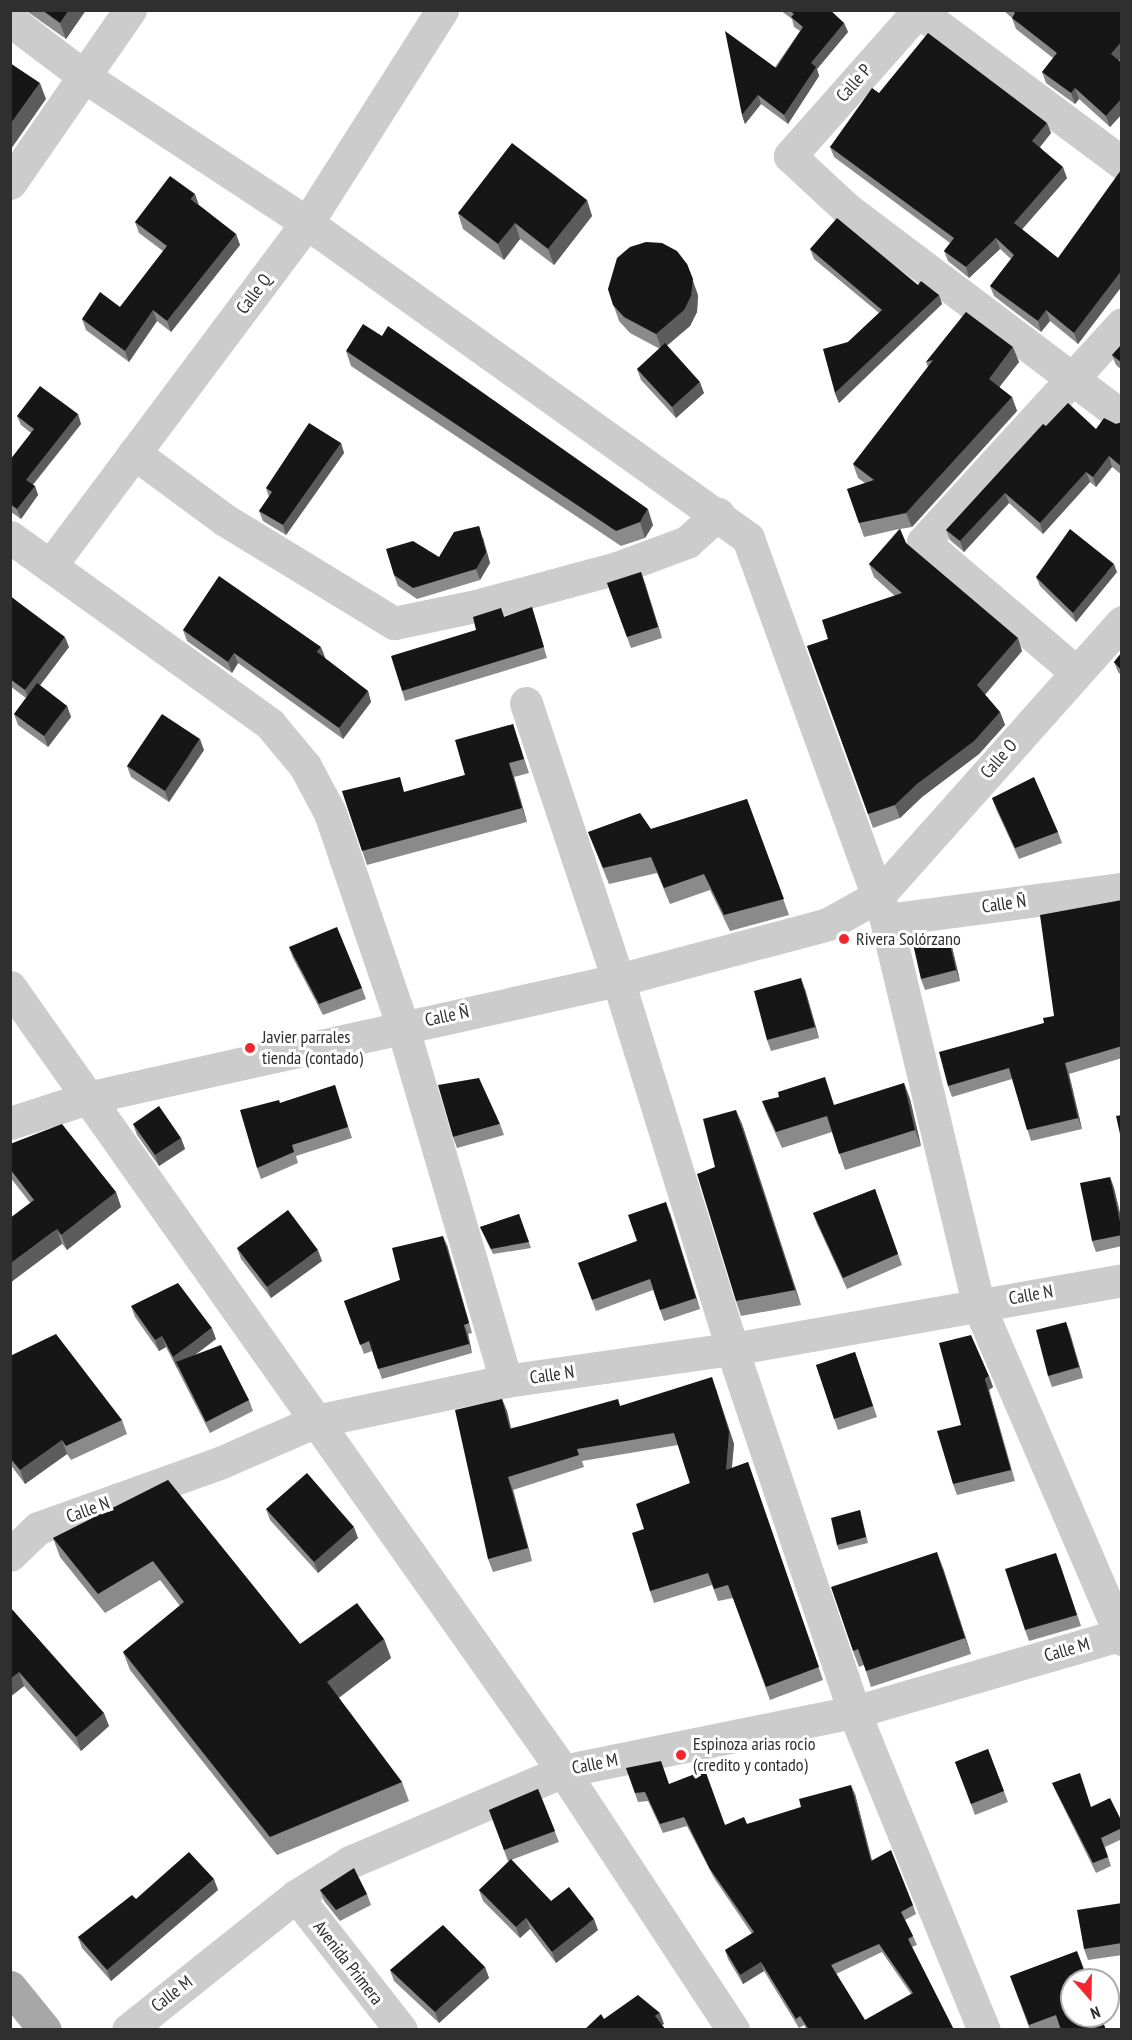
<!DOCTYPE html>
<html>
<head>
<meta charset="utf-8">
<style>
	body { margin:0 }
	#map { position:relative; width:1132px; height:2040px; overflow:hidden; background:#fff; font-family:"PT Sans Narrow",sans-serif }
	div>[style] { position:absolute }
	.minor>* { height:33px; margin:-16.5px; padding:0 16.5px; transform-origin:16.5px; border-radius:16.5px; background:#ccc }
	.major>* { height:33px; margin:-16.5px; padding:0 16.5px; transform-origin:16.5px; border-radius:16.5px; background:#a7a7a7 }
	.wall>* { inset:0; background:#8a8a8a }
	.shaded-wall>* { inset:0; background:#5c5c5c }
	.building>* { inset:0; background:#161616 }
	.dots>* { width:16px; height:16px; translate:-50% -50%; box-sizing:border-box; border:3px solid #fff; border-radius:50% }
	span { translate:-50% -50%; white-space:nowrap; text-align:center; line-height:1.15; -webkit-text-stroke:6px #fff; paint-order:stroke }
	.street-label { font-size:18px; color:#2f2f2f }
	.poi-label { font-size:18px; color:#2f2f2f }
	.left { translate:0 -50%; text-align:left }
	.frame { position:absolute; inset:0; border:12px solid #2f2f2f; pointer-events:none }
	.north { position:absolute; left:1060px; top:1968px; width:60px; height:60px; box-sizing:border-box; background:#fff; border:2px solid #acacac; border-radius:50%; rotate:160deg; font-size:16px; font-weight:700; line-height:24px; text-align:center; color:#2f2f2f }
	.north::after { content:''; display:block; margin:auto; width:21px; height:27px; background:#f1272d; clip-path:polygon(50% 0,100% 100%,50% 72%,0 100%) }
</style>
</head>
<body>
<div id="map">
	<div class="minor">
		<i style="left:917px;top:10px;width:256px;rotate:36.7deg"></i>
		<i style="left:919px;top:10px;width:195px;rotate:131.5deg"></i>
		<i style="left:790px;top:156px;width:78px;rotate:42.9deg"></i>
		<i style="left:847px;top:209px;width:344px;rotate:37deg"></i>
		<i style="left:10px;top:20px;width:94px;rotate:37.2deg"></i>
		<i style="left:85px;top:77px;width:266px;rotate:33.3deg"></i>
		<i style="left:307px;top:223px;width:542px;rotate:35.54deg"></i>
		<i style="left:748px;top:538px;width:406px;rotate:70.1deg"></i>
		<i style="left:886px;top:920px;width:395px;rotate:76.5deg"></i>
		<i style="left:978px;top:1304px;width:365px;rotate:66.7deg"></i>
		<i style="left:10px;top:183px;width:211px;rotate:-55.3deg"></i>
		<i style="left:134px;top:453px;width:113px;rotate:36.4deg"></i>
		<i style="left:225px;top:520px;width:198px;rotate:31.4deg"></i>
		<i style="left:394px;top:623px;width:84px;rotate:-11.7deg"></i>
		<i style="left:476px;top:606px;width:146px;rotate:-15.1deg"></i>
		<i style="left:617px;top:568px;width:75px;rotate:-20.4deg"></i>
		<i style="left:687px;top:542px;width:42px;rotate:-42.1deg"></i>
		<i style="left:10px;top:537px;width:320px;rotate:35.7deg"></i>
		<i style="left:270px;top:724px;width:55px;rotate:50.2deg"></i>
		<i style="left:305px;top:766px;width:53px;rotate:62deg"></i>
		<i style="left:330px;top:813px;width:224px;rotate:71.2deg"></i>
		<i style="left:402px;top:1025px;width:371px;rotate:73.7deg"></i>
		<i style="left:50px;top:566px;width:429px;rotate:-53.2deg"></i>
		<i style="left:307px;top:223px;width:252px;rotate:-57.6deg"></i>
		<i style="left:1076px;top:672px;width:201px;rotate:-139.6deg"></i>
		<i style="left:923px;top:542px;width:295px;rotate:-47.6deg"></i>
		<i style="left:526px;top:703px;width:292px;rotate:71.6deg"></i>
		<i style="left:618px;top:980px;width:386px;rotate:72.8deg"></i>
		<i style="left:732px;top:1349px;width:383px;rotate:71.4deg"></i>
		<i style="left:854px;top:1712px;width:344px;rotate:67.8deg"></i>
		<i style="left:886px;top:920px;width:238px;rotate:-7.5deg"></i>
		<i style="left:10px;top:987px;width:959px;rotate:54.8deg"></i>
		<i style="left:563px;top:1771px;width:310px;rotate:56.7deg"></i>
		<i style="left:10px;top:1123px;width:85px;rotate:-17.8deg"></i>
		<i style="left:91px;top:1097px;width:540px;rotate:-12.52deg"></i>
		<i style="left:618px;top:980px;width:217px;rotate:-14.9deg"></i>
		<i style="left:828px;top:924px;width:57px;rotate:-29.2deg"></i>
		<i style="left:878px;top:896px;width:367px;rotate:-48.3deg"></i>
		<i style="left:10px;top:1555px;width:39px;rotate:-44deg"></i>
		<i style="left:38px;top:1528px;width:195px;rotate:-19.7deg"></i>
		<i style="left:222px;top:1462px;width:103px;rotate:-23.6deg"></i>
		<i style="left:316px;top:1421px;width:194px;rotate:-11.9deg"></i>
		<i style="left:506px;top:1381px;width:228px;rotate:-8.1deg"></i>
		<i style="left:732px;top:1349px;width:396px;rotate:-10deg"></i>
		<i style="left:296px;top:1896px;width:170px;rotate:51.9deg"></i>
		<i style="left:128px;top:2030px;width:215px;rotate:-38.6deg"></i>
		<i style="left:296px;top:1896px;width:64px;rotate:-32.2deg"></i>
		<i style="left:350px;top:1862px;width:232px;rotate:-23.1deg"></i>
		<i style="left:563px;top:1771px;width:297px;rotate:-11.5deg"></i>
		<i style="left:854px;top:1712px;width:279px;rotate:-16.2deg"></i>
	</div>
	<div class="major">
		<i style="left:10px;top:1987px;width:55px;rotate:50.9deg"></i>
	</div>
	<div class="wall">
		<i style="clip-path:polygon(25px 10px,86px 10px,66px 39px)"></i>
		<i style="clip-path:polygon(780px 10px,830px 10px,844px 23px,848px 32px,817px 69px,819px 76px,788px 124px,761px 104px,745px 124px,742px 115px,800px 31px,794px 27px,792px 19px)"></i>
		<i style="clip-path:polygon(1003px 10px,1122px 10px,1122px 57px,1119px 61px,1122px 63px,1122px 114px,1110px 127px,1079px 99px,1075px 104px,1046px 83px,1042px 72px,1053px 58px,1016px 29px,1012px 18px)"></i>
		<i style="clip-path:polygon(879px 93px,1047px 123px,1051px 133px,1040px 147px,1067px 178px,1022px 229px,1058px 258px,1122px 171px,1122px 286px,1078px 344px,1050px 321px,1041px 332px,994px 296px,990px 286px,1011px 259px,1000px 249px,969px 278px,948px 261px,944px 251px,950px 243px,834px 157px,830px 147px)"></i>
		<i style="clip-path:polygon(587px 200px,592px 216px,554px 265px,520px 239px,504px 260px,463px 229px,458px 213px)"></i>
		<i style="clip-path:polygon(199px 205px,236px 234px,240px 245px,171px 332px,157px 321px,129px 362px,86px 330px,82px 319px,120px 307px,163px 251px,139px 233px,135px 222px)"></i>
		<i style="clip-path:polygon(810px 249px,918px 285px,939px 295px,942px 304px,839px 403px,835px 393px,848px 342px,879px 313px,814px 259px)"></i>
		<i style="clip-path:polygon(608px 289px,698px 295px,697px 312px,690px 326px,667px 345px,704px 393px,676px 418px,641px 380px,637px 369px,660px 349px,630px 333px,619px 321px)"></i>
		<i style="clip-path:polygon(966px 312px,1019px 362px,999px 387px,1012px 397px,1017px 411px,912px 527px,900px 529px,906px 543px,1022px 651px,985px 695px,1000px 712px,1005px 725px,979px 754px,922px 797px,900px 818px,873px 828px,807px 646px,828px 639px,895px 596px,874px 577px,869px 564px,899px 529px,864px 537px,847px 489px,865px 483px,858px 478px,853px 464px,928px 367px,926px 362px)"></i>
		<i style="clip-path:polygon(1122px 344px,1122px 370px,1116px 365px,1112px 355px)"></i>
		<i style="clip-path:polygon(346px 351px,653px 525px,645px 538px,621px 546px,351px 366px)"></i>
		<i style="clip-path:polygon(78px 414px,81px 424px,33px 485px,35px 486px,38px 495px,21px 519px,11px 512px,10px 513px,10px 460px,31px 433px,21px 425px,17px 416px)"></i>
		<i style="clip-path:polygon(1122px 422px,1122px 475px,1112px 467px,1096px 487px,1090px 482px,1043px 534px,1009px 503px,964px 552px,950px 540px,946px 530px,1046px 426px,1096px 429px,1116px 424px)"></i>
		<i style="clip-path:polygon(341px 443px,344px 453px,286px 535px,263px 521px,259px 511px,269px 497px,266px 488px)"></i>
		<i style="clip-path:polygon(483px 537px,490px 563px,480px 580px,417px 599px,398px 586px,394px 575px,439px 557px)"></i>
		<i style="clip-path:polygon(641px 572px,662px 638px,631px 648px,607px 583px)"></i>
		<i style="clip-path:polygon(1117px 572px,1076px 622px,1040px 586px,1036px 577px)"></i>
		<i style="clip-path:polygon(10px 591px,12px 597px,69px 647px,40px 685px,67px 706px,71px 717px,48px 747px,18px 725px,14px 714px,26px 698px,10px 686px)"></i>
		<i style="clip-path:polygon(532px 607px,547px 658px,405px 701px,402px 691px,476px 630px,501px 608px,504px 617px)"></i>
		<i style="clip-path:polygon(183px 630px,325px 657px,325px 658px,368px 691px,371px 702px,343px 739px,238px 663px,232px 673px,187px 641px)"></i>
		<i style="clip-path:polygon(1122px 652px,1122px 676px,1118px 672px,1114px 662px)"></i>
		<i style="clip-path:polygon(513px 724px,529px 773px,514px 777px,527px 822px,367px 865px,342px 791px,405px 792px,465px 775px)"></i>
		<i style="clip-path:polygon(204px 750px,169px 802px,131px 777px,127px 766px)"></i>
		<i style="clip-path:polygon(992px 798px,1058px 832px,1062px 843px,1019px 859px,996px 809px)"></i>
		<i style="clip-path:polygon(747px 799px,789px 915px,730px 931px,710px 890px,670px 904px,657px 873px,609px 884px,588px 832px,651px 829px)"></i>
		<i style="clip-path:polygon(1122px 900px,1122px 1058px,1069px 1074px,1082px 1129px,1031px 1141px,1012px 1079px,952px 1097px,948px 1086px,1044px 1023px,1054px 1016px)"></i>
		<i style="clip-path:polygon(289px 947px,362px 988px,366px 999px,323px 1015px,293px 958px)"></i>
		<i style="clip-path:polygon(952px 947px,960px 981px,925px 990px,921px 979px)"></i>
		<i style="clip-path:polygon(805px 989px,819px 1038px,771px 1051px,767px 1040px)"></i>
		<i style="clip-path:polygon(904px 1083px,910px 1099px,921px 1146px,845px 1170px,832px 1132px,782px 1148px,768px 1117px,762px 1101px,835px 1105px)"></i>
		<i style="clip-path:polygon(335px 1085px,352px 1138px,296px 1156px,298px 1163px,261px 1179px,257px 1168px,280px 1103px)"></i>
		<i style="clip-path:polygon(133px 1124px,181px 1138px,185px 1149px,159px 1166px,137px 1135px)"></i>
		<i style="clip-path:polygon(500px 1124px,504px 1135px,457px 1148px,453px 1137px)"></i>
		<i style="clip-path:polygon(742px 1124px,801px 1305px,741px 1316px,736px 1301px)"></i>
		<i style="clip-path:polygon(10px 1144px,116px 1192px,121px 1207px,67px 1250px,10px 1177px)"></i>
		<i style="clip-path:polygon(1110px 1177px,1114px 1188px,1122px 1222px,1122px 1246px,1096px 1252px,1092px 1241px)"></i>
		<i style="clip-path:polygon(875px 1189px,902px 1265px,847px 1289px,817px 1224px,813px 1213px)"></i>
		<i style="clip-path:polygon(670px 1213px,700px 1309px,664px 1321px,653px 1290px,596px 1311px,578px 1263px,637px 1241px)"></i>
		<i style="clip-path:polygon(519px 1214px,531px 1248px,493px 1254px,480px 1227px)"></i>
		<i style="clip-path:polygon(447px 1245px,472px 1333px,468px 1334px,472px 1353px,382px 1379px,372px 1351px,364px 1354px,344px 1301px,400px 1280px)"></i>
		<i style="clip-path:polygon(237px 1248px,322px 1261px,271px 1298px,241px 1259px)"></i>
		<i style="clip-path:polygon(131px 1306px,216px 1339px,194px 1356px,249px 1400px,253px 1411px,210px 1433px,166px 1347px,159px 1351px,135px 1317px)"></i>
		<i style="clip-path:polygon(1066px 1322px,1083px 1378px,1052px 1387px,1048px 1376px)"></i>
		<i style="clip-path:polygon(855px 1352px,877px 1417px,838px 1430px,816px 1365px)"></i>
		<i style="clip-path:polygon(10px 1356px,122px 1420px,127px 1434px,71px 1460px,67px 1454px,25px 1484px,10px 1464px)"></i>
		<i style="clip-path:polygon(989px 1376px,993px 1387px,989px 1390px,1015px 1481px,957px 1495px,953px 1484px,961px 1425px)"></i>
		<i style="clip-path:polygon(716px 1389px,734px 1444px,732px 1468px,748px 1462px,823px 1680px,770px 1700px,733px 1598px,718px 1601px,712px 1585px,654px 1603px,650px 1591px,644px 1529px,690px 1483px,678px 1445px,582px 1461px,584px 1467px,513px 1490px,532px 1561px,493px 1572px,488px 1559px,502px 1399px,507px 1411px,511px 1428px,620px 1406px)"></i>
		<i style="clip-path:polygon(168px 1480px,300px 1644px,384px 1639px,391px 1658px,339px 1698px,402px 1782px,409px 1801px,277px 1855px,130px 1670px,123px 1652px,180px 1606px,160px 1580px,105px 1613px,60px 1557px,53px 1538px)"></i>
		<i style="clip-path:polygon(266px 1509px,358px 1538px,318px 1573px,270px 1520px)"></i>
		<i style="clip-path:polygon(860px 1510px,868px 1543px,839px 1550px,837px 1545px)"></i>
		<i style="clip-path:polygon(1060px 1564px,1081px 1626px,1029px 1641px,1025px 1630px)"></i>
		<i style="clip-path:polygon(943px 1568px,971px 1654px,871px 1687px,864px 1665px,859px 1667px,853px 1651px)"></i>
		<i style="clip-path:polygon(10px 1607px,109px 1726px,81px 1751px,24px 1686px,10px 1697px)"></i>
		<i style="clip-path:polygon(988px 1749px,1008px 1802px,975px 1815px,955px 1762px)"></i>
		<i style="clip-path:polygon(evenodd,626px 1768px,669px 1784px,725px 1825px,747px 1824px,855px 1794px,872px 1860px,913px 1905px,916px 1914px,905px 1920px,913px 1936px,917px 1945px,912px 1947px,954px 2030px,807px 2030px,804px 2025px,799px 2028px,764px 1971px,743px 1984px,728px 1959px,725px 1950px,752px 1934px,714px 1878px,687px 1826px,663px 1833px,648px 1801px,638px 1802px,626px 1768px,882px 1952px,911px 1994px,865px 2020px,836px 1974px,882px 1952px)"></i>
		<i style="clip-path:polygon(1052px 1783px,1091px 1807px,1122px 1822px,1122px 1839px,1105px 1847px,1111px 1866px,1096px 1873px,1056px 1792px)"></i>
		<i style="clip-path:polygon(538px 1789px,559px 1842px,511px 1860px,551px 1901px,598px 1930px,556px 1963px,530px 1929px,520px 1938px,483px 1901px,479px 1890px,510px 1861px,508px 1861px,489px 1810px)"></i>
		<i style="clip-path:polygon(218px 1890px,111px 1981px,82px 1948px,78px 1937px,136px 1899px)"></i>
		<i style="clip-path:polygon(320px 1890px,367px 1894px,371px 1905px,340px 1921px,324px 1901px)"></i>
		<i style="clip-path:polygon(1122px 1903px,1122px 1955px,1088px 1960px,1084px 1949px)"></i>
		<i style="clip-path:polygon(485px 1967px,489px 1978px,439px 2023px,394px 1981px,390px 1970px)"></i>
		<i style="clip-path:polygon(1010px 1976px,1106px 2030px,1030px 2030px)"></i>
	</div>
	<div class="shaded-wall">
		<i style="clip-path:polygon(69px 10px,86px 10px,66px 39px,60px 23px)"></i>
		<i style="clip-path:polygon(844px 23px,848px 32px,817px 69px,819px 76px,788px 124px,784px 115px,811px 63px)"></i>
		<i style="clip-path:polygon(1122px 41px,1122px 57px,1115px 65px,1111px 54px)"></i>
		<i style="clip-path:polygon(40px 83px,46px 99px,11px 149px,10px 125px)"></i>
		<i style="clip-path:polygon(1075px 88px,1079px 99px,1075px 104px,1071px 93px)"></i>
		<i style="clip-path:polygon(758px 95px,761px 104px,745px 124px,742px 115px)"></i>
		<i style="clip-path:polygon(1122px 98px,1122px 114px,1110px 127px,1106px 116px)"></i>
		<i style="clip-path:polygon(1047px 123px,1051px 133px,1036px 152px,1032px 141px)"></i>
		<i style="clip-path:polygon(1063px 167px,1067px 178px,1018px 234px,1014px 223px)"></i>
		<i style="clip-path:polygon(195px 194px,199px 205px,191px 199px)"></i>
		<i style="clip-path:polygon(587px 200px,592px 216px,554px 265px,548px 249px)"></i>
		<i style="clip-path:polygon(515px 223px,520px 239px,504px 260px,498px 244px)"></i>
		<i style="clip-path:polygon(236px 234px,240px 245px,171px 332px,167px 321px)"></i>
		<i style="clip-path:polygon(996px 238px,1000px 249px,969px 278px,966px 267px)"></i>
		<i style="clip-path:polygon(687px 264px,698px 295px,697px 312px,690px 326px,662px 350px,656px 334px)"></i>
		<i style="clip-path:polygon(1122px 270px,1122px 286px,1078px 344px,1074px 333px)"></i>
		<i style="clip-path:polygon(939px 295px,942px 304px,839px 403px,835px 393px)"></i>
		<i style="clip-path:polygon(153px 310px,157px 321px,129px 362px,125px 351px)"></i>
		<i style="clip-path:polygon(1046px 310px,1050px 321px,1041px 332px,1038px 321px)"></i>
		<i style="clip-path:polygon(1013px 347px,1019px 362px,994px 394px,989px 379px)"></i>
		<i style="clip-path:polygon(700px 382px,704px 393px,676px 418px,672px 407px)"></i>
		<i style="clip-path:polygon(1012px 397px,1017px 411px,912px 527px,906px 513px)"></i>
		<i style="clip-path:polygon(78px 414px,81px 424px,29px 489px,26px 480px)"></i>
		<i style="clip-path:polygon(341px 443px,344px 453px,286px 535px,283px 525px)"></i>
		<i style="clip-path:polygon(1109px 456px,1112px 467px,1096px 487px,1093px 477px)"></i>
		<i style="clip-path:polygon(1086px 472px,1090px 482px,1043px 534px,1040px 523px)"></i>
		<i style="clip-path:polygon(35px 486px,38px 495px,21px 519px,17px 509px)"></i>
		<i style="clip-path:polygon(1005px 493px,1009px 503px,964px 552px,960px 541px)"></i>
		<i style="clip-path:polygon(648px 509px,653px 525px,645px 538px,640px 522px)"></i>
		<i style="clip-path:polygon(479px 526px,490px 563px,480px 580px,476px 569px)"></i>
		<i style="clip-path:polygon(1114px 564px,1117px 572px,1076px 622px,1073px 613px)"></i>
		<i style="clip-path:polygon(641px 572px,645px 583px,662px 638px,658px 627px)"></i>
		<i style="clip-path:polygon(65px 637px,69px 647px,29px 700px,25px 690px)"></i>
		<i style="clip-path:polygon(1018px 638px,1022px 651px,982px 698px,977px 685px)"></i>
		<i style="clip-path:polygon(321px 647px,325px 657px,321px 663px,317px 652px)"></i>
		<i style="clip-path:polygon(234px 653px,238px 663px,232px 673px,228px 662px)"></i>
		<i style="clip-path:polygon(368px 691px,371px 702px,343px 739px,339px 728px)"></i>
		<i style="clip-path:polygon(67px 706px,71px 717px,48px 747px,44px 736px)"></i>
		<i style="clip-path:polygon(1000px 712px,1005px 725px,979px 754px,922px 797px,900px 818px,895px 805px,917px 784px)"></i>
		<i style="clip-path:polygon(200px 739px,204px 750px,169px 802px,165px 791px)"></i>
		<i style="clip-path:polygon(509px 763px,514px 777px,527px 822px,522px 808px)"></i>
		<i style="clip-path:polygon(948px 936px,952px 947px,960px 981px,956px 970px)"></i>
		<i style="clip-path:polygon(801px 978px,805px 989px,819px 1038px,815px 1027px)"></i>
		<i style="clip-path:polygon(1065px 1063px,1069px 1074px,1082px 1129px,1078px 1118px)"></i>
		<i style="clip-path:polygon(904px 1083px,910px 1099px,921px 1146px,915px 1130px)"></i>
		<i style="clip-path:polygon(736px 1110px,742px 1124px,801px 1305px,795px 1290px)"></i>
		<i style="clip-path:polygon(181px 1138px,185px 1149px,159px 1166px,155px 1155px)"></i>
		<i style="clip-path:polygon(1110px 1177px,1114px 1188px,1122px 1222px,1122px 1230px)"></i>
		<i style="clip-path:polygon(116px 1192px,121px 1207px,67px 1250px,61px 1235px)"></i>
		<i style="clip-path:polygon(666px 1202px,670px 1213px,700px 1309px,696px 1298px)"></i>
		<i style="clip-path:polygon(57px 1229px,62px 1244px,10px 1283px,10px 1264px)"></i>
		<i style="clip-path:polygon(443px 1236px,447px 1245px,472px 1333px,469px 1323px)"></i>
		<i style="clip-path:polygon(318px 1250px,322px 1261px,271px 1298px,267px 1287px)"></i>
		<i style="clip-path:polygon(1066px 1322px,1070px 1333px,1083px 1378px,1079px 1367px)"></i>
		<i style="clip-path:polygon(464px 1325px,468px 1334px,472px 1353px,469px 1344px)"></i>
		<i style="clip-path:polygon(212px 1328px,216px 1339px,178px 1367px,176px 1362px,177px 1368px,173px 1357px)"></i>
		<i style="clip-path:polygon(162px 1336px,166px 1347px,159px 1351px,155px 1340px)"></i>
		<i style="clip-path:polygon(989px 1376px,993px 1387px,989px 1390px,1015px 1481px,985px 1379px)"></i>
		<i style="clip-path:polygon(712px 1377px,734px 1444px,730px 1483px,726px 1470px)"></i>
		<i style="clip-path:polygon(502px 1399px,507px 1411px,514px 1441px,510px 1429px)"></i>
		<i style="clip-path:polygon(62px 1440px,67px 1454px,25px 1484px,20px 1470px)"></i>
		<i style="clip-path:polygon(508px 1477px,513px 1490px,532px 1561px,528px 1548px)"></i>
		<i style="clip-path:polygon(354px 1527px,358px 1538px,318px 1573px,314px 1562px)"></i>
		<i style="clip-path:polygon(937px 1552px,943px 1568px,971px 1654px,965px 1638px)"></i>
		<i style="clip-path:polygon(384px 1639px,391px 1658px,334px 1701px,327px 1682px)"></i>
		<i style="clip-path:polygon(19px 1672px,24px 1686px,10px 1697px,10px 1679px)"></i>
		<i style="clip-path:polygon(104px 1713px,109px 1726px,81px 1751px,76px 1737px)"></i>
		<i style="clip-path:polygon(851px 1785px,855px 1794px,874px 1870px,871px 1861px)"></i>
		<i style="clip-path:polygon(214px 1879px,218px 1890px,111px 1981px,107px 1970px)"></i>
		<i style="clip-path:polygon(526px 1918px,530px 1929px,520px 1938px,516px 1927px)"></i>
		<i style="clip-path:polygon(594px 1919px,598px 1930px,556px 1963px,552px 1952px)"></i>
		<i style="clip-path:polygon(761px 1962px,764px 1971px,743px 1984px,740px 1975px)"></i>
		<i style="clip-path:polygon(485px 1967px,489px 1978px,439px 2023px,435px 2012px)"></i>
		<i style="clip-path:polygon(660px 2013px,664px 2024px,659px 2027px,655px 2016px)"></i>
	</div>
	<div class="building">
		<i style="clip-path:polygon(42px 10px,69px 10px,60px 23px)"></i>
		<i style="clip-path:polygon(789px 10px,830px 10px,844px 23px,811px 63px,816px 67px,784px 115px,758px 95px,742px 115px,725px 31px,776px 68px,803px 27px,791px 17px,794px 14px)"></i>
		<i style="clip-path:polygon(1012px 10px,1122px 10px,1122px 41px,1111px 54px,1122px 63px,1122px 98px,1106px 116px,1075px 88px,1071px 93px,1042px 72px,1057px 53px,1012px 18px,1015px 13px)"></i>
		<i style="clip-path:polygon(928px 33px,1047px 123px,1032px 141px,1063px 167px,1014px 223px,1058px 258px,1121px 170px,1122px 171px,1122px 270px,1074px 333px,1046px 310px,1038px 321px,990px 286px,1014px 255px,996px 238px,966px 267px,944px 251px,954px 238px,830px 147px,872px 88px,879px 93px)"></i>
		<i style="clip-path:polygon(10px 63px,40px 83px,10px 125px)"></i>
		<i style="clip-path:polygon(512px 143px,587px 200px,548px 249px,515px 223px,498px 244px,458px 213px)"></i>
		<i style="clip-path:polygon(170px 176px,195px 194px,191px 199px,236px 234px,167px 321px,153px 310px,125px 351px,82px 319px,100px 292px,120px 307px,167px 246px,135px 222px)"></i>
		<i style="clip-path:polygon(837px 218px,918px 285px,921px 281px,939px 295px,835px 393px,823px 349px,848px 342px,882px 310px,810px 249px)"></i>
		<i style="clip-path:polygon(646px 242px,662px 243px,677px 251px,687px 264px,693px 279px,691px 296px,684px 310px,656px 334px,624px 317px,613px 305px,608px 289px,617px 258px,630px 247px)"></i>
		<i style="clip-path:polygon(966px 312px,1013px 347px,989px 379px,1012px 397px,906px 513px,859px 523px,847px 489px,874px 480px,853px 464px,933px 360px,926px 362px)"></i>
		<i style="clip-path:polygon(363px 324px,382px 336px,388px 326px,648px 509px,640px 522px,616px 531px,346px 351px)"></i>
		<i style="clip-path:polygon(665px 343px,700px 382px,672px 407px,637px 369px)"></i>
		<i style="clip-path:polygon(1122px 344px,1122px 363px,1112px 355px)"></i>
		<i style="clip-path:polygon(40px 386px,78px 414px,26px 480px,35px 486px,17px 509px,10px 504px,10px 460px,34px 429px,17px 416px)"></i>
		<i style="clip-path:polygon(1068px 403px,1096px 429px,1104px 418px,1116px 424px,1122px 422px,1122px 467px,1109px 456px,1093px 477px,1086px 472px,1040px 523px,1005px 493px,960px 541px,946px 530px,1043px 424px,1046px 426px)"></i>
		<i style="clip-path:polygon(309px 423px,341px 443px,283px 525px,259px 511px,272px 492px,266px 488px)"></i>
		<i style="clip-path:polygon(479px 526px,486px 552px,476px 569px,413px 588px,394px 575px,386px 549px,413px 541px,439px 557px,454px 532px)"></i>
		<i style="clip-path:polygon(900px 529px,906px 543px,1018px 638px,977px 685px,1000px 712px,974px 741px,917px 784px,895px 805px,868px 814px,807px 646px,828px 639px,822px 620px,902px 593px,869px 564px)"></i>
		<i style="clip-path:polygon(1070px 529px,1114px 564px,1073px 613px,1036px 577px)"></i>
		<i style="clip-path:polygon(641px 572px,658px 627px,627px 637px,607px 583px)"></i>
		<i style="clip-path:polygon(219px 576px,321px 647px,317px 652px,368px 691px,339px 728px,234px 653px,228px 662px,183px 630px)"></i>
		<i style="clip-path:polygon(10px 596px,65px 637px,25px 690px,10px 679px)"></i>
		<i style="clip-path:polygon(532px 607px,544px 647px,402px 691px,391px 656px,476px 630px,473px 617px,501px 608px,504px 617px)"></i>
		<i style="clip-path:polygon(1122px 652px,1122px 671px,1114px 662px)"></i>
		<i style="clip-path:polygon(37px 683px,67px 706px,44px 736px,14px 714px)"></i>
		<i style="clip-path:polygon(162px 714px,200px 739px,165px 791px,127px 766px)"></i>
		<i style="clip-path:polygon(513px 724px,524px 759px,509px 763px,522px 808px,362px 851px,342px 791px,400px 777px,404px 792px,465px 775px,455px 740px)"></i>
		<i style="clip-path:polygon(1034px 777px,1058px 832px,1015px 848px,992px 798px)"></i>
		<i style="clip-path:polygon(747px 799px,784px 899px,724px 915px,704px 874px,664px 888px,651px 857px,603px 868px,588px 832px,640px 813px,651px 829px)"></i>
		<i style="clip-path:polygon(1122px 900px,1122px 1046px,1065px 1063px,1078px 1118px,1027px 1130px,1009px 1068px,948px 1086px,939px 1052px,1044px 1023px,1043px 1018px,1054px 1016px,1040px 915px)"></i>
		<i style="clip-path:polygon(337px 927px,362px 988px,319px 1004px,289px 947px)"></i>
		<i style="clip-path:polygon(948px 936px,956px 970px,921px 979px,913px 944px)"></i>
		<i style="clip-path:polygon(801px 978px,815px 1027px,767px 1040px,754px 991px)"></i>
		<i style="clip-path:polygon(825px 1077px,834px 1105px,904px 1083px,915px 1130px,839px 1154px,827px 1116px,776px 1132px,762px 1101px,779px 1097px,778px 1092px)"></i>
		<i style="clip-path:polygon(479px 1078px,500px 1124px,453px 1137px,438px 1085px)"></i>
		<i style="clip-path:polygon(335px 1085px,348px 1127px,292px 1145px,294px 1152px,257px 1168px,240px 1110px,279px 1100px,280px 1103px)"></i>
		<i style="clip-path:polygon(159px 1106px,181px 1138px,155px 1155px,133px 1124px)"></i>
		<i style="clip-path:polygon(736px 1110px,795px 1290px,736px 1301px,697px 1174px,715px 1167px,703px 1119px)"></i>
		<i style="clip-path:polygon(1122px 1115px,1122px 1143px,1116px 1116px)"></i>
		<i style="clip-path:polygon(62px 1124px,116px 1192px,61px 1235px,57px 1229px,10px 1264px,10px 1218px,34px 1200px,10px 1169px,10px 1144px)"></i>
		<i style="clip-path:polygon(1110px 1177px,1122px 1230px,1122px 1235px,1092px 1241px,1080px 1183px)"></i>
		<i style="clip-path:polygon(875px 1189px,898px 1254px,843px 1278px,813px 1213px)"></i>
		<i style="clip-path:polygon(666px 1202px,696px 1298px,660px 1310px,650px 1279px,592px 1300px,578px 1263px,637px 1241px,628px 1215px)"></i>
		<i style="clip-path:polygon(288px 1210px,318px 1250px,267px 1287px,237px 1248px)"></i>
		<i style="clip-path:polygon(519px 1214px,529px 1242px,491px 1249px,480px 1227px)"></i>
		<i style="clip-path:polygon(443px 1236px,469px 1323px,464px 1325px,469px 1344px,378px 1369px,369px 1341px,360px 1345px,344px 1301px,400px 1280px,392px 1248px)"></i>
		<i style="clip-path:polygon(178px 1283px,212px 1328px,173px 1357px,162px 1336px,155px 1340px,131px 1306px)"></i>
		<i style="clip-path:polygon(1066px 1322px,1079px 1367px,1048px 1376px,1036px 1330px)"></i>
		<i style="clip-path:polygon(56px 1334px,122px 1420px,66px 1446px,62px 1440px,20px 1470px,10px 1458px,10px 1356px)"></i>
		<i style="clip-path:polygon(971px 1335px,989px 1376px,985px 1379px,1011px 1470px,953px 1484px,937px 1431px,961px 1425px,939px 1343px)"></i>
		<i style="clip-path:polygon(221px 1345px,249px 1400px,206px 1422px,176px 1362px)"></i>
		<i style="clip-path:polygon(855px 1352px,873px 1406px,834px 1419px,816px 1365px)"></i>
		<i style="clip-path:polygon(712px 1377px,729px 1432px,726px 1470px,748px 1462px,819px 1667px,766px 1687px,728px 1585px,714px 1589px,708px 1573px,650px 1591px,632px 1533px,644px 1529px,636px 1504px,690px 1483px,674px 1433px,577px 1449px,579px 1455px,508px 1477px,528px 1548px,488px 1559px,455px 1410px,502px 1399px,510px 1429px,618px 1399px,620px 1406px)"></i>
		<i style="clip-path:polygon(307px 1473px,354px 1527px,314px 1562px,266px 1509px)"></i>
		<i style="clip-path:polygon(168px 1480px,300px 1644px,357px 1603px,384px 1639px,327px 1682px,402px 1782px,270px 1837px,123px 1652px,184px 1602px,153px 1561px,98px 1594px,53px 1538px)"></i>
		<i style="clip-path:polygon(860px 1510px,866px 1537px,837px 1545px,831px 1518px)"></i>
		<i style="clip-path:polygon(937px 1552px,965px 1638px,866px 1671px,858px 1649px,853px 1651px,831px 1587px)"></i>
		<i style="clip-path:polygon(1056px 1553px,1077px 1615px,1025px 1630px,1005px 1569px)"></i>
		<i style="clip-path:polygon(10px 1607px,104px 1713px,76px 1737px,19px 1672px,10px 1679px)"></i>
		<i style="clip-path:polygon(988px 1749px,1004px 1791px,971px 1804px,955px 1762px)"></i>
		<i style="clip-path:polygon(evenodd,661px 1761px,669px 1784px,705px 1770px,725px 1825px,744px 1817px,747px 1824px,801px 1807px,799px 1799px,851px 1785px,871px 1861px,891px 1850px,913px 1905px,901px 1912px,913px 1936px,908px 1939px,954px 2030px,809px 2030px,800px 2016px,796px 2019px,761px 1962px,740px 1975px,725px 1950px,754px 1932px,710px 1869px,684px 1817px,660px 1824px,645px 1792px,635px 1793px,626px 1768px,661px 1761px,879px 1944px,913px 1993px,865px 2020px,831px 1965px,879px 1944px)"></i>
		<i style="clip-path:polygon(1080px 1773px,1091px 1807px,1110px 1798px,1122px 1822px,1122px 1828px,1101px 1838px,1108px 1857px,1093px 1863px,1052px 1783px)"></i>
		<i style="clip-path:polygon(538px 1789px,555px 1831px,504px 1850px,489px 1810px)"></i>
		<i style="clip-path:polygon(189px 1852px,214px 1879px,107px 1970px,78px 1937px,132px 1895px,136px 1899px)"></i>
		<i style="clip-path:polygon(511px 1859px,551px 1901px,569px 1887px,594px 1919px,552px 1952px,526px 1918px,516px 1927px,479px 1890px)"></i>
		<i style="clip-path:polygon(354px 1868px,367px 1894px,336px 1910px,320px 1890px)"></i>
		<i style="clip-path:polygon(1122px 1903px,1122px 1943px,1084px 1949px,1077px 1910px)"></i>
		<i style="clip-path:polygon(443px 1925px,485px 1967px,435px 2012px,390px 1970px)"></i>
		<i style="clip-path:polygon(1077px 1951px,1088px 1980px,1072px 1980px,1072px 2016px,1101px 2016px,1106px 2030px,1061px 2030px,1056px 2015px,1029px 2025px,1010px 1976px)"></i>
		<i style="clip-path:polygon(638px 1995px,660px 2013px,655px 2016px,666px 2030px,584px 2030px,601px 2014px,604px 2019px)"></i>
	</div>
	<div class="dots">
		<i style="left:844px;top:939px;background:#f1272d"></i>
		<i style="left:250px;top:1048px;background:#f1272d"></i>
		<i style="left:681px;top:1755px;background:#f1272d"></i>
	</div>
	<div class="street-label">
		<span style="left:854px;top:83px;rotate:-49deg">Calle P</span>
		<span style="left:254px;top:294px;rotate:-53deg">Calle Q</span>
		<span style="left:999px;top:759px;rotate:-49deg">Calle O</span>
		<span style="left:1004px;top:904px;rotate:-8deg">Calle Ñ</span>
		<span style="left:447px;top:1016px;rotate:-12deg">Calle Ñ</span>
		<span style="left:1031px;top:1295px;rotate:-10deg">Calle N</span>
		<span style="left:552px;top:1375px;rotate:-8deg">Calle N</span>
		<span style="left:88px;top:1510px;rotate:-20deg">Calle N</span>
		<span style="left:1067px;top:1650px;rotate:-16deg">Calle M</span>
		<span style="left:595px;top:1764px;rotate:-11deg">Calle M</span>
		<span style="left:348px;top:1963px;rotate:52deg">Avenida Primera</span>
		<span style="left:172px;top:1994px;rotate:-38deg">Calle M</span>
	</div>
	<div class="poi-label">
		<span class="left" style="left:856px;top:939px">Rivera Solórzano</span>
		<span class="left" style="left:262px;top:1048px">Javier parrales<br>tienda (contado)</span>
		<span class="left" style="left:693px;top:1755px">Espinoza arias rocio<br>(credito y contado)</span>
	</div>
	<div class="frame"></div>
	<div class="north">N</div>
</div>
</body>
</html>
